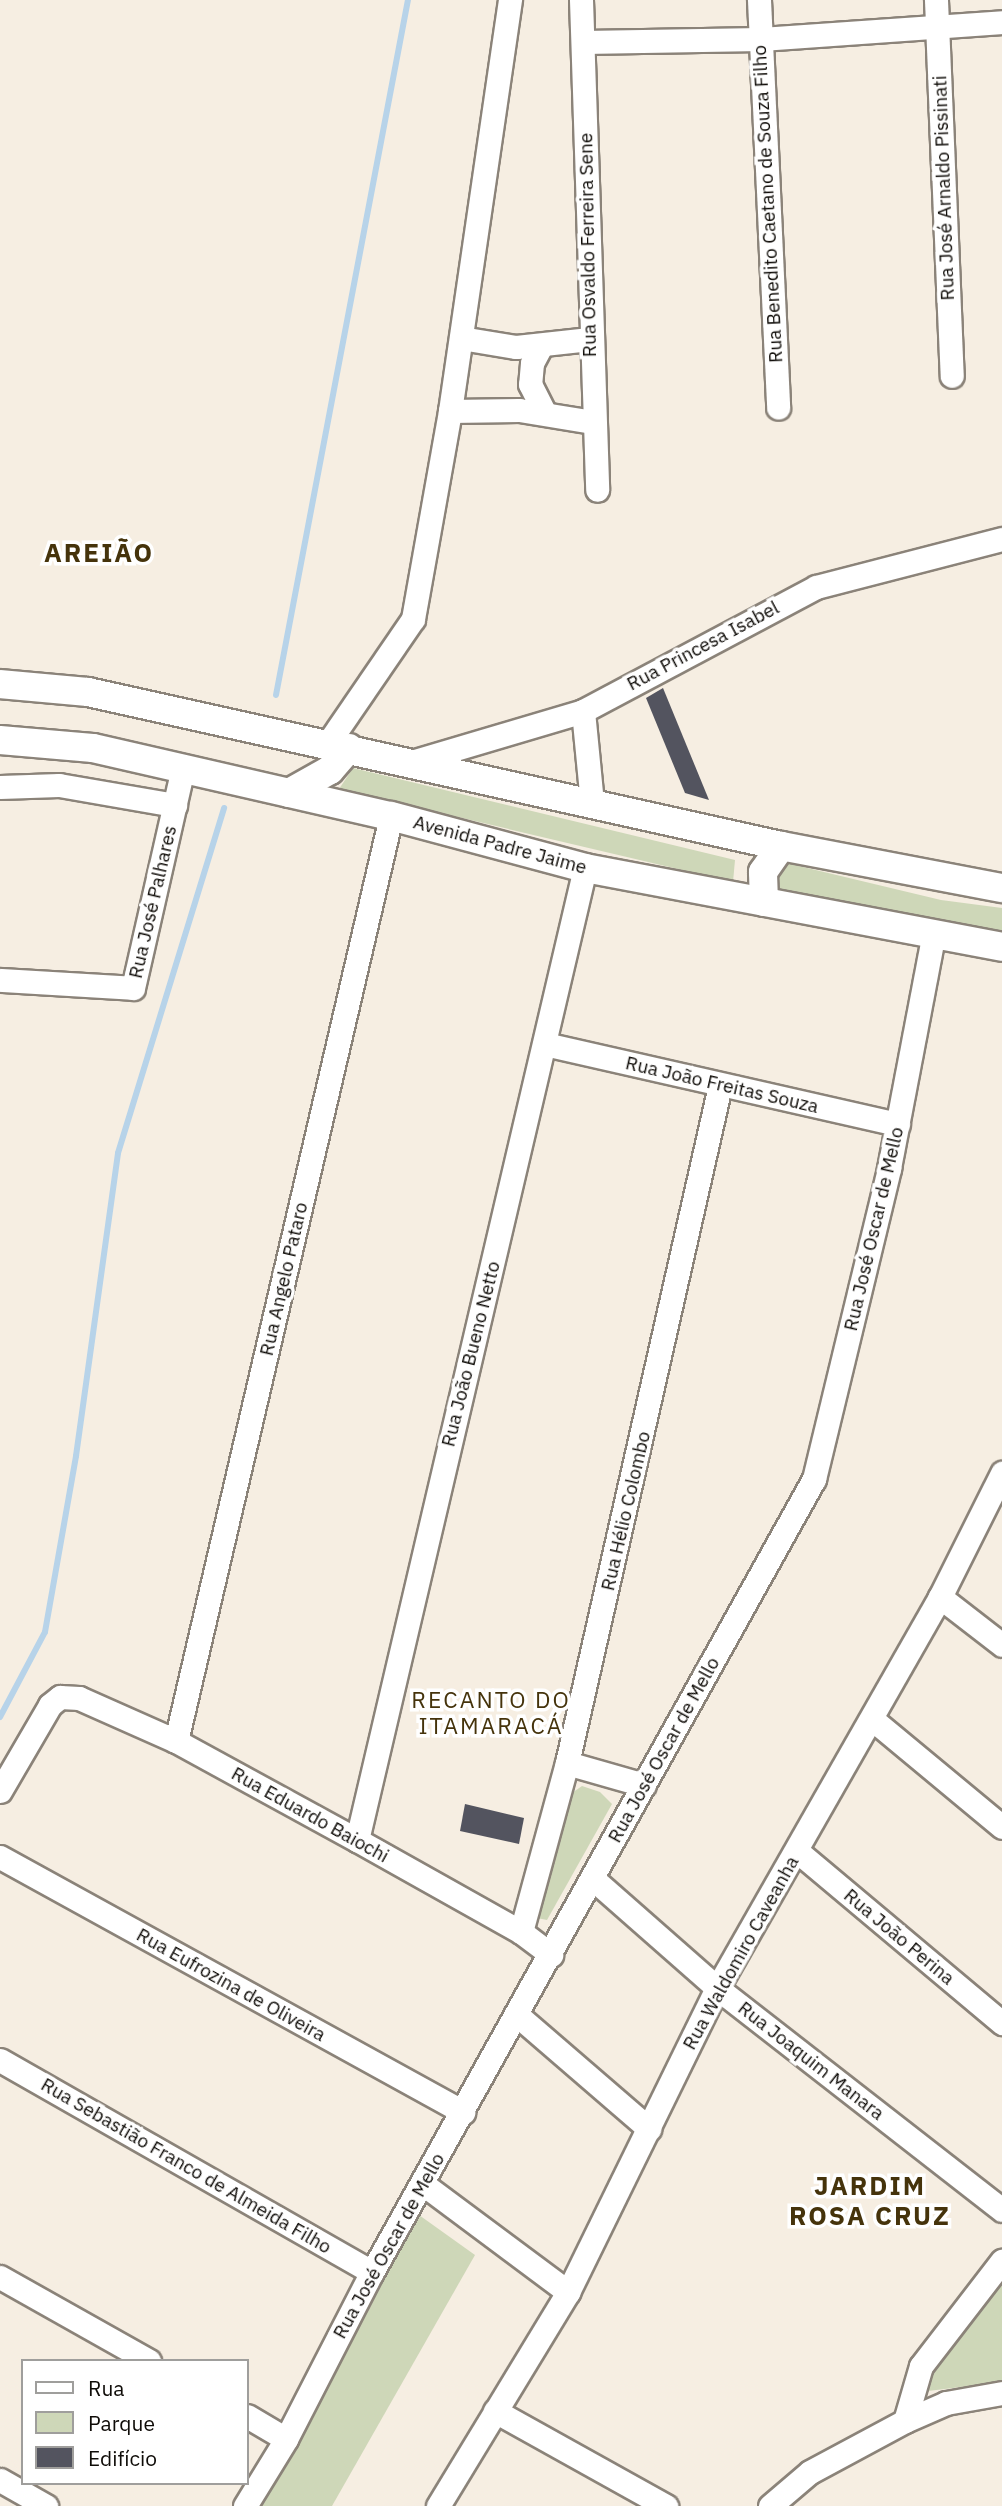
<!DOCTYPE html>
<html>
<head>
<meta charset="utf-8">
<style>
	body { margin:0 }
	#map { position:relative; width:1002px; height:2506px; overflow:hidden; background:#f6eee2; font-family:"IBM Plex Sans",sans-serif }
	div>[style] { position:absolute }
	.green>* { inset:0; background:#ced7b8 }
	.stream>* { height:6px; margin:-3px; padding:0 3px; transform-origin:3px; border-radius:3px; background:#b7d3e9 }
	.building>* { inset:0; background:#53545f }
	.roads { filter:drop-shadow(2px 0 #8b8379) drop-shadow(-2px 0 #8b8379) drop-shadow(0 2px #8b8379) drop-shadow(0 -2px #8b8379) }
	.minor>* { height:23px; margin:-11.5px; padding:0 11.5px; transform-origin:11.5px; border-radius:11.5px; background:#fff }
	.major>* { height:28px; margin:-14px; padding:0 14px; transform-origin:14px; border-radius:14px; background:#fff }
	span { translate:-50% -50%; white-space:nowrap; text-align:center; line-height:1.15; -webkit-text-stroke:7px #fff; paint-order:stroke }
	.street-label { font-size:19px; color:#0f0c08 }
	.quarter-label { font-size:23px; color:#45330b; letter-spacing:2px }
	.district-label { font-size:26px; color:#45330b; font-weight:700; letter-spacing:2px }
	.legend { position:absolute; left:21px; top:2359px; width:228px; height:126px; box-sizing:border-box; background:#fff; border:2px solid #9f9e9c; margin:0; padding:9px 12px; list-style:none; font-size:21px; color:#0f0c08 }
	.legend li { display:flex; align-items:center; gap:14px; height:35px }
	.legend b { width:35px; border:2px solid #9f9e9c }
</style>
</head>
<body>
<div id="map">
	<div class="green">
		<i style="clip-path:polygon(353px 768px,735px 860px,733px 882px,339px 789px)"></i>
		<i style="clip-path:polygon(778px 861px,941px 900px,1002px 908px,1002px 936px,771px 896px)"></i>
		<i style="clip-path:polygon(582px 1786px,600px 1792px,612px 1804px,547px 1920px,532px 1917px,569px 1795px)"></i>
		<i style="clip-path:polygon(419px 2215px,475px 2255px,332px 2506px,253px 2506px)"></i>
		<i style="clip-path:polygon(1002px 2279px,1002px 2382px,920px 2392px,925px 2385px)"></i>
	</div>
	<div class="stream">
		<i style="left:276px;top:695px;width:707px;rotate:-79.25deg"></i>
		<i style="left:0;top:1717px;width:96px;rotate:-62.1deg"></i>
		<i style="left:45px;top:1632px;width:179px;rotate:-80deg"></i>
		<i style="left:76px;top:1456px;width:306px;rotate:-82.1deg"></i>
		<i style="left:118px;top:1153px;width:361px;rotate:-72.9deg"></i>
	</div>
	<div class="building">
		<i style="clip-path:polygon(663px 688px,709px 800px,685px 793px,646px 698px)"></i>
		<i style="clip-path:polygon(465px 1804px,524px 1818px,519px 1844px,460px 1831px)"></i>
	</div>
	<div class="roads">
		<div class="minor">
			<i style="left:581px;top:0;width:490px;rotate:88.1deg"></i>
			<i style="left:759px;top:0;width:408px;rotate:87.3deg"></i>
			<i style="left:936px;top:0;width:376px;rotate:87.6deg"></i>
			<i style="left:583px;top:42px;width:178px;rotate:-1deg"></i>
			<i style="left:761px;top:39px;width:242px;rotate:-4deg"></i>
			<i style="left:461px;top:338px;width:56px;rotate:9.3deg"></i>
			<i style="left:516px;top:347px;width:74px;rotate:-6.2deg"></i>
			<i style="left:541px;top:346px;width:19px;rotate:118deg"></i>
			<i style="left:532px;top:363px;width:21px;rotate:95deg"></i>
			<i style="left:530px;top:384px;width:31px;rotate:63deg"></i>
			<i style="left:450px;top:411px;width:69px;rotate:-0.8deg"></i>
			<i style="left:519px;top:410px;width:74px;rotate:9.3deg"></i>
			<i style="left:583px;top:711px;width:92px;rotate:84.4deg"></i>
			<i style="left:328px;top:743px;width:150px;rotate:-55.6deg"></i>
			<i style="left:413px;top:619px;width:211px;rotate:-79.9deg"></i>
			<i style="left:450px;top:411px;width:415px;rotate:-81.7deg"></i>
			<i style="left:408px;top:763px;width:183px;rotate:-16.5deg"></i>
			<i style="left:583px;top:711px;width:264px;rotate:-28deg"></i>
			<i style="left:816px;top:587px;width:192px;rotate:-14.5deg"></i>
			<i style="left:0;top:787px;width:59px;rotate:-1.9deg"></i>
			<i style="left:59px;top:785px;width:118px;rotate:9.8deg"></i>
			<i style="left:0;top:980px;width:133px;rotate:3.4deg"></i>
			<i style="left:133px;top:988px;width:226px;rotate:-77.2deg"></i>
			<i style="left:545px;top:1044px;width:362px;rotate:12.8deg"></i>
			<i style="left:940px;top:1597px;width:78px;rotate:37.7deg"></i>
			<i style="left:872px;top:1719px;width:169px;rotate:39.7deg"></i>
			<i style="left:176px;top:1741px;width:950px;rotate:-76.91deg"></i>
			<i style="left:567px;top:1763px;width:80px;rotate:15.9deg"></i>
			<i style="left:0;top:1791px;width:99px;rotate:-59.8deg"></i>
			<i style="left:50px;top:1705px;width:13px;rotate:-39deg"></i>
			<i style="left:60px;top:1697px;width:19px;rotate:3deg"></i>
			<i style="left:79px;top:1698px;width:106px;rotate:23.9deg"></i>
			<i style="left:176px;top:1741px;width:206px;rotate:28.7deg"></i>
			<i style="left:357px;top:1840px;width:188px;rotate:29.3deg"></i>
			<i style="left:521px;top:1932px;width:38px;rotate:37deg"></i>
			<i style="left:357px;top:1840px;width:998px;rotate:-76.8deg"></i>
			<i style="left:797px;top:1851px;width:268px;rotate:40deg"></i>
			<i style="left:0;top:1857px;width:529px;rotate:28.84deg"></i>
			<i style="left:592px;top:1878px;width:167px;rotate:41.3deg"></i>
			<i style="left:717px;top:1988px;width:361px;rotate:37.9deg"></i>
			<i style="left:521px;top:1932px;width:175px;rotate:-74.8deg"></i>
			<i style="left:567px;top:1763px;width:694px;rotate:-77.27deg"></i>
			<i style="left:516px;top:2014px;width:176px;rotate:40.8deg"></i>
			<i style="left:0;top:2060px;width:428px;rotate:29.7deg"></i>
			<i style="left:423px;top:2184px;width:181px;rotate:36.7deg"></i>
			<i style="left:0;top:2277px;width:171px;rotate:29.4deg"></i>
			<i style="left:495px;top:2411px;width:196px;rotate:29.1deg"></i>
			<i style="left:247px;top:2416px;width:45px;rotate:30.5deg"></i>
			<i style="left:905px;top:2421px;width:57px;rotate:-73.8deg"></i>
			<i style="left:921px;top:2366px;width:133px;rotate:-52.4deg"></i>
			<i style="left:0;top:2480px;width:53px;rotate:29.5deg"></i>
			<i style="left:245px;top:2506px;width:79px;rotate:-58.5deg"></i>
			<i style="left:286px;top:2439px;width:188px;rotate:-62.8deg"></i>
			<i style="left:372px;top:2272px;width:908px;rotate:-60.87deg"></i>
			<i style="left:814px;top:1479px;width:320px;rotate:-76.4deg"></i>
			<i style="left:889px;top:1168px;width:235px;rotate:-79.2deg"></i>
			<i style="left:438px;top:2506px;width:250px;rotate:-58.7deg"></i>
			<i style="left:568px;top:2292px;width:339px;rotate:-63.9deg"></i>
			<i style="left:717px;top:1988px;width:450px;rotate:-60.3deg"></i>
			<i style="left:940px;top:1597px;width:139px;rotate:-63.4deg"></i>
			<i style="left:770px;top:2506px;width:52px;rotate:-40.4deg"></i>
			<i style="left:810px;top:2472px;width:108px;rotate:-28.2deg"></i>
			<i style="left:905px;top:2421px;width:45px;rotate:-23.7deg"></i>
			<i style="left:946px;top:2403px;width:57px;rotate:-10.1deg"></i>
		</div>
		<div class="major">
			<i style="left:0;top:684px;width:88px;rotate:5.2deg"></i>
			<i style="left:88px;top:692px;width:710px;rotate:12.53deg"></i>
			<i style="left:781px;top:846px;width:225px;rotate:10.8deg"></i>
			<i style="left:0;top:740px;width:93px;rotate:4.9deg"></i>
			<i style="left:93px;top:748px;width:306px;rotate:12.9deg"></i>
			<i style="left:391px;top:816px;width:201px;rotate:15deg"></i>
			<i style="left:585px;top:868px;width:424px;rotate:10.7deg"></i>
			<i style="left:289px;top:793px;width:47px;rotate:-29.3deg"></i>
			<i style="left:330px;top:770px;width:29px;rotate:-49deg"></i>
			<i style="left:764px;top:902px;width:30px;rotate:-92deg"></i>
			<i style="left:763px;top:872px;width:32px;rotate:-55deg"></i>
		</div>
	</div>
	<div class="street-label">
		<span style="left:944px;top:188px;rotate:-92deg">Rua José Arnaldo Pissinati</span>
		<span style="left:768px;top:204px;rotate:-93deg">Rua Benedito Caetano de Souza Filho</span>
		<span style="left:588px;top:245px;rotate:-91deg">Rua Osvaldo Ferreira Sene</span>
		<span style="left:703px;top:646px;rotate:-28deg">Rua Princesa Isabel</span>
		<span style="left:500px;top:845px;rotate:15deg">Avenida Padre Jaime</span>
		<span style="left:153px;top:902px;rotate:-77deg">Rua José Palhares</span>
		<span style="left:722px;top:1085px;rotate:13deg">Rua João Freitas Souza</span>
		<span style="left:874px;top:1229px;rotate:-77deg">Rua José Oscar de Mello</span>
		<span style="left:284px;top:1279px;rotate:-77deg">Rua Angelo Pataro</span>
		<span style="left:471px;top:1354px;rotate:-76deg">Rua João Bueno Netto</span>
		<span style="left:626px;top:1511px;rotate:-77deg">Rua Hélio Colombo</span>
		<span style="left:664px;top:1750px;rotate:-61deg">Rua José Oscar de Mello</span>
		<span style="left:310px;top:1815px;rotate:29deg">Rua Eduardo Baiochi</span>
		<span style="left:899px;top:1937px;rotate:40deg">Rua João Perina</span>
		<span style="left:741px;top:1953px;rotate:-61deg">Rua Waldomiro Caveanha</span>
		<span style="left:231px;top:1985px;rotate:29deg">Rua Eufrozina de Oliveira</span>
		<span style="left:811px;top:2061px;rotate:38deg">Rua Joaquim Manara</span>
		<span style="left:186px;top:2166px;rotate:30deg">Rua Sebastião Franco de Almeida Filho</span>
		<span style="left:389px;top:2246px;rotate:-61deg">Rua José Oscar de Mello</span>
	</div>
	<div class="quarter-label">
		<span style="left:491px;top:1712px">RECANTO DO<br>ITAMARACÁ</span>
	</div>
	<div class="district-label">
		<span style="left:99px;top:553px">AREIÃO</span>
		<span style="left:870px;top:2201px">JARDIM<br>ROSA CRUZ</span>
	</div>
	<ul class="legend">
	<li><b style="height:9px;background:#fff"></b>Rua</li>
	<li><b style="height:19px;background:#ced7b8"></b>Parque</li>
	<li><b style="height:19px;background:#53545f"></b>Edifício</li>
	</ul>
</div>
</body>
</html>
